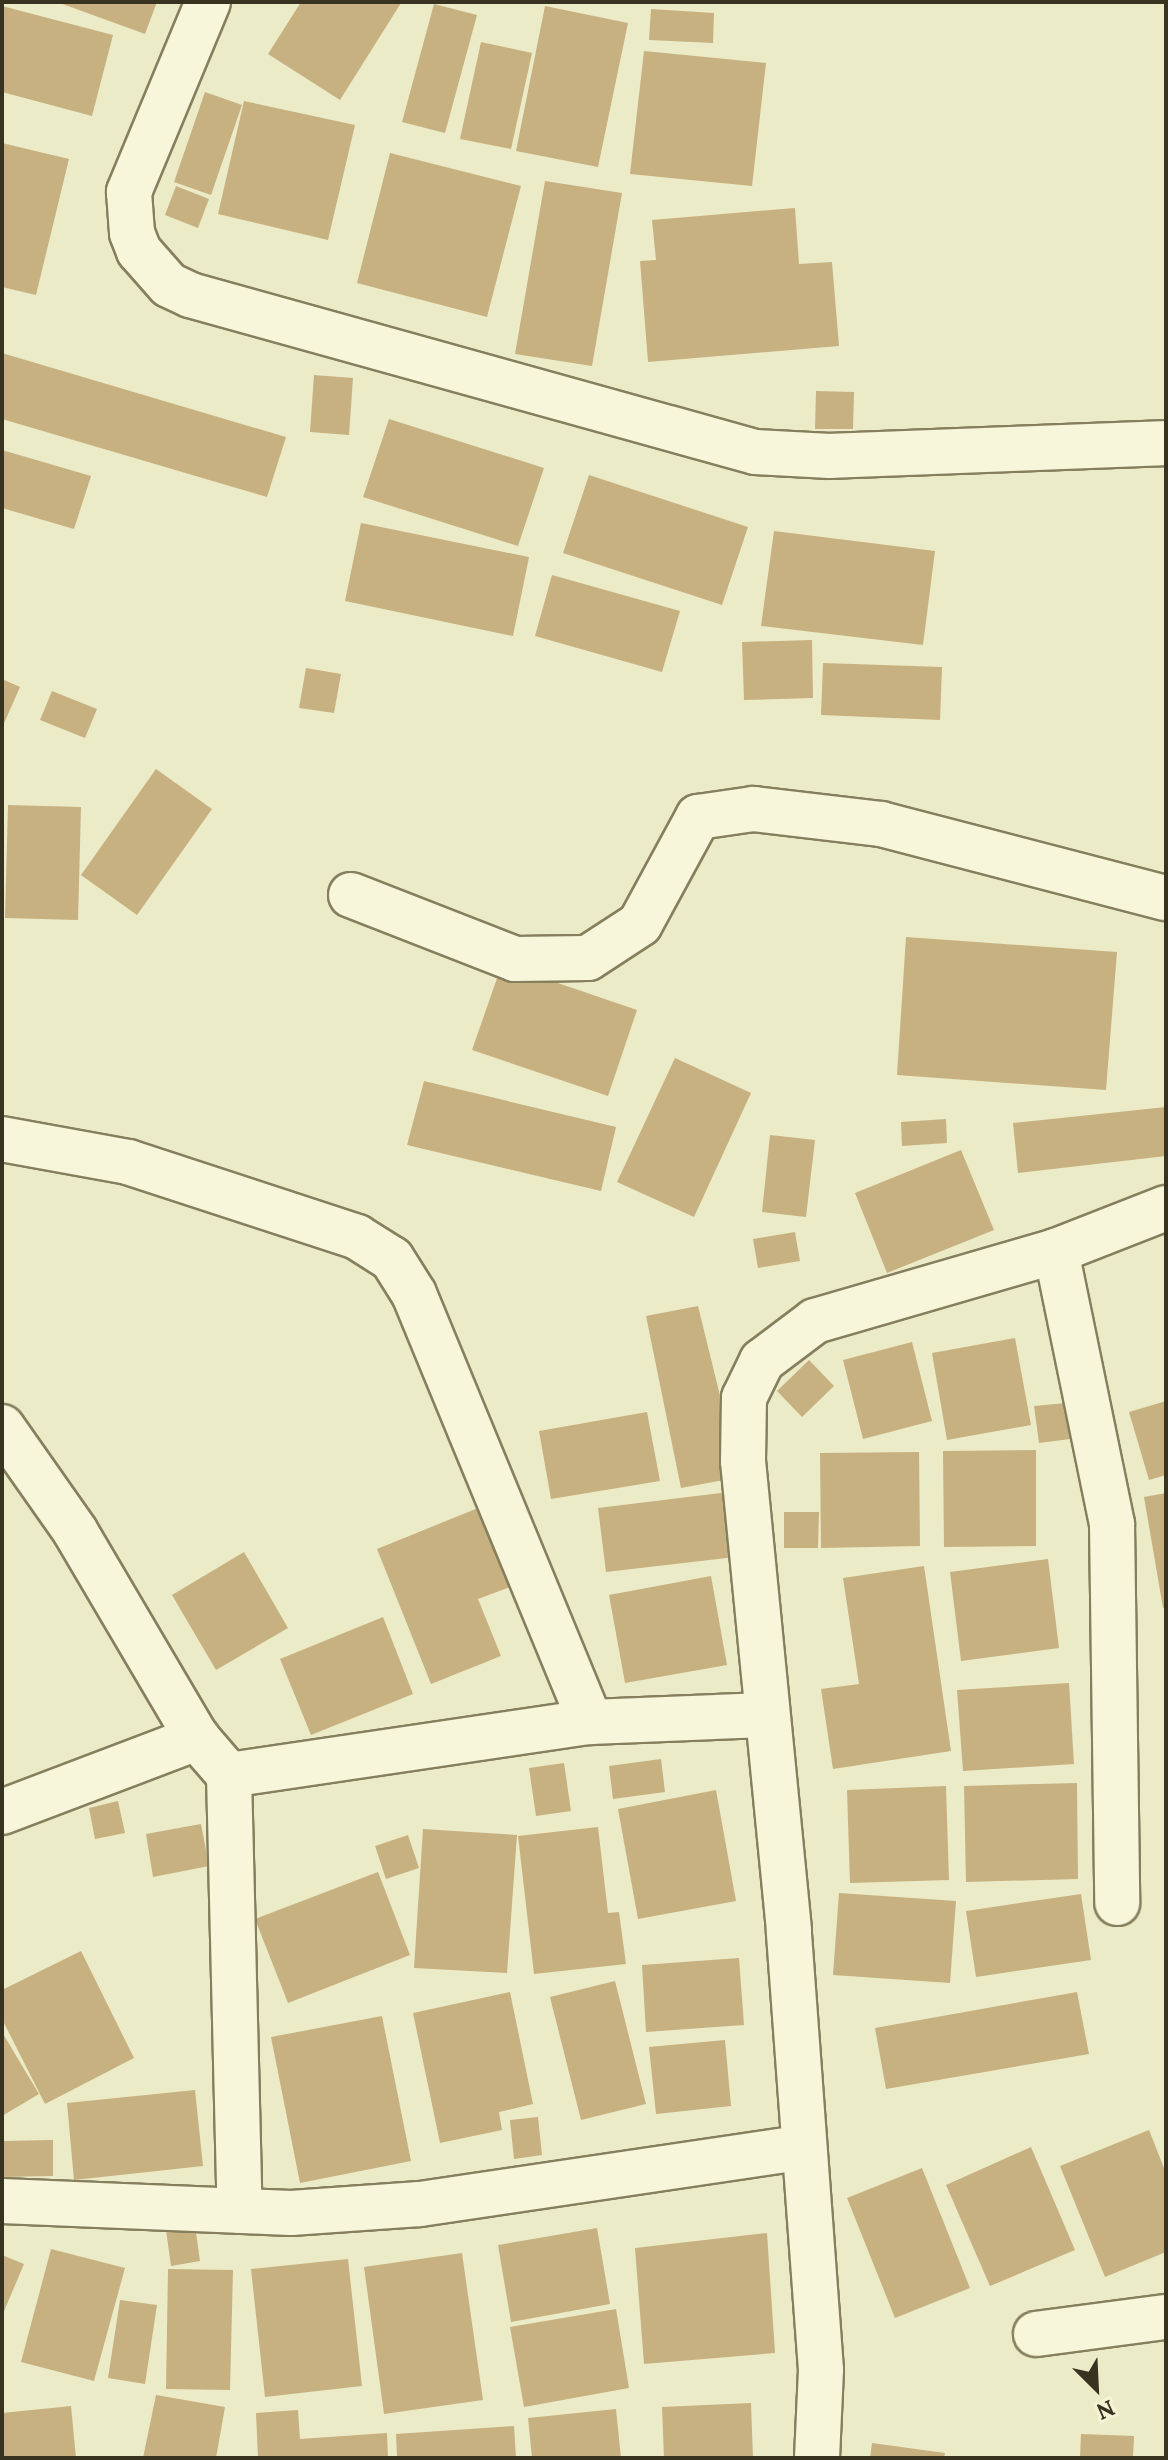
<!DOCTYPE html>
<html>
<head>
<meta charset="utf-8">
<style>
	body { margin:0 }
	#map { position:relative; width:1168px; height:2460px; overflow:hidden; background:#ecebc7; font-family:Lora,serif }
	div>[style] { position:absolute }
	.building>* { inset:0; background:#c7b180 }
	.roads { filter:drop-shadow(2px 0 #867f5e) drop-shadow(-2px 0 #867f5e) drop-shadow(0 2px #867f5e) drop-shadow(0 -2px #867f5e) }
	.street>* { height:44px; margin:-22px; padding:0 22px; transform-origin:22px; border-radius:22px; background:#f7f6da }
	span { translate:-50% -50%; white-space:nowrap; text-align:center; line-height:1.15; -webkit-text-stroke:6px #f4f3d6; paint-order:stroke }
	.frame { position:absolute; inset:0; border:4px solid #383220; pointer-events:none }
	.north { position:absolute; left:1056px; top:2348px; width:80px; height:80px; -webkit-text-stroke:6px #f4f3d6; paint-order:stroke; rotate:156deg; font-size:22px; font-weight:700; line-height:32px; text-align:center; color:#383220 }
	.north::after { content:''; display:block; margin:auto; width:28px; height:36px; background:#383220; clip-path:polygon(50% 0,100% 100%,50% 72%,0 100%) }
</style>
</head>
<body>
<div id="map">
	<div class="building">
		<i style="clip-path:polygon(57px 2px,157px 2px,145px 34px)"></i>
		<i style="clip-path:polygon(301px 2px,401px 3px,340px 100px,268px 54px)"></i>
		<i style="clip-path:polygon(434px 4px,477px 15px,445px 133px,402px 122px)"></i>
		<i style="clip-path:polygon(2px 6px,113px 35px,92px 116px,2px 92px)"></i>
		<i style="clip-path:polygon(545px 6px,628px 23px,598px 167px,516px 151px)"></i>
		<i style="clip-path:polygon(651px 9px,714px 13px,713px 43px,649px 40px)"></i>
		<i style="clip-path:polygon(481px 42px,532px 53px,511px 149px,460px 139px)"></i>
		<i style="clip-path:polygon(644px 51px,766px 63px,752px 186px,630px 174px)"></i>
		<i style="clip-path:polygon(205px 92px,242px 105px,211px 195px,174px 182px)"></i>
		<i style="clip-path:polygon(244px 101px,355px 125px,328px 240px,218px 214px)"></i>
		<i style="clip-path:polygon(2px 143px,69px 159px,36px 295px,2px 287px)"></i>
		<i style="clip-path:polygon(390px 153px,521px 186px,487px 317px,357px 283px)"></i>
		<i style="clip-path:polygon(545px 181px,622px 193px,592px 366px,515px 354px)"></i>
		<i style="clip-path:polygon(176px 186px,209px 199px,198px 228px,165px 215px)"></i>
		<i style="clip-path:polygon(795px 208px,799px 264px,832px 262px,839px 346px,648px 362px,640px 261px,656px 260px,652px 220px)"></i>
		<i style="clip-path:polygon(2px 353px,286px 437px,267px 497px,2px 419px)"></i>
		<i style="clip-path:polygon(314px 375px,353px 378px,349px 435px,310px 432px)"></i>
		<i style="clip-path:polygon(816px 391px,854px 392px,853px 429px,815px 429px)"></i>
		<i style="clip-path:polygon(389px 419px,544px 468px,518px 546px,363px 497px)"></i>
		<i style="clip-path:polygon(2px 450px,91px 476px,74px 529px,2px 508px)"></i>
		<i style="clip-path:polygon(589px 475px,748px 527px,722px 605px,563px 553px)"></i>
		<i style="clip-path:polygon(361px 523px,529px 557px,513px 636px,345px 601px)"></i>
		<i style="clip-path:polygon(774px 531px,935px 551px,923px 645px,761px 626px)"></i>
		<i style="clip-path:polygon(552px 575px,680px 611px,662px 672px,535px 636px)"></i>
		<i style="clip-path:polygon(812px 640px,813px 698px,744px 700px,742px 642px)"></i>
		<i style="clip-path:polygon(823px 663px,942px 667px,940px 720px,821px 715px)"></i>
		<i style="clip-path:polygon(306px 668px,341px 674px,334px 713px,299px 708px)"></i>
		<i style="clip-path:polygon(2px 679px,20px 687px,2px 728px)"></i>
		<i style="clip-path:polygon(52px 691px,97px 709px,85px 738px,40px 720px)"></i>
		<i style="clip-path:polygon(156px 769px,212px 809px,137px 915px,81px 875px)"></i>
		<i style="clip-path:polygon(8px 805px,81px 807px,78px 920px,5px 918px)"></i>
		<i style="clip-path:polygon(906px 937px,1117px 952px,1106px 1090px,897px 1075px)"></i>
		<i style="clip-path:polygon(502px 964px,637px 1010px,608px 1096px,472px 1050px)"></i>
		<i style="clip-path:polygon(675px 1058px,751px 1093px,694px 1217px,617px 1182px)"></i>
		<i style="clip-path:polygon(424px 1081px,616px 1127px,601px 1191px,407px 1145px)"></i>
		<i style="clip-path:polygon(1166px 1107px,1166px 1156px,1018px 1173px,1013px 1123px)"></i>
		<i style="clip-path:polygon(946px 1119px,947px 1143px,902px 1146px,901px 1122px)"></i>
		<i style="clip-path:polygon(770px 1135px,815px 1140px,806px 1217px,762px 1212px)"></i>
		<i style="clip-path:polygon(961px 1150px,994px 1230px,887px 1273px,855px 1193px)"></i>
		<i style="clip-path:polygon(795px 1232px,800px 1261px,758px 1268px,753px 1239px)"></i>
		<i style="clip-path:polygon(698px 1306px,740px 1477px,681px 1488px,646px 1316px)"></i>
		<i style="clip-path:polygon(1015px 1338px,1031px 1425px,947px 1440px,932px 1353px)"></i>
		<i style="clip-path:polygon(912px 1342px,932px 1421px,863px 1439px,843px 1360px)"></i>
		<i style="clip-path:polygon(809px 1360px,834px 1386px,802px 1417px,777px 1391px)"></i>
		<i style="clip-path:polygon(1166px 1401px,1166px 1475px,1149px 1480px,1129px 1412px)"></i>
		<i style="clip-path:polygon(1066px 1403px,1070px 1439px,1039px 1443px,1034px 1406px)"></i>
		<i style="clip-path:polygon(647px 1412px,660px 1481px,551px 1499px,539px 1431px)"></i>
		<i style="clip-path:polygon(1036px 1450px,1036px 1546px,944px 1547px,943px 1451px)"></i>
		<i style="clip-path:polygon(919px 1452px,920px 1546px,821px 1548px,820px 1453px)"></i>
		<i style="clip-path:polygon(737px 1491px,744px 1556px,606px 1572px,598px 1508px)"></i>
		<i style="clip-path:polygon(1166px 1493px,1166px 1607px,1163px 1608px,1144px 1497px)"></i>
		<i style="clip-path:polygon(483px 1506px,515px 1585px,478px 1599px,501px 1656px,431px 1684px,377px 1549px)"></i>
		<i style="clip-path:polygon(784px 1512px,819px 1512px,818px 1548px,784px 1548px)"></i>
		<i style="clip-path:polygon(244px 1552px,288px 1628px,216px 1670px,172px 1595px)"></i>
		<i style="clip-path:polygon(1048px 1559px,1059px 1648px,961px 1661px,950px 1572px)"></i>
		<i style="clip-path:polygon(924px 1566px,951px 1751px,833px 1769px,821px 1689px,859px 1684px,843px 1578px)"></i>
		<i style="clip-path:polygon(711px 1576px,727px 1665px,625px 1683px,609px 1595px)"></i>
		<i style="clip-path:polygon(383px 1617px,413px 1694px,311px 1735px,280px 1659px)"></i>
		<i style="clip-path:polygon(1069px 1683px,1074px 1764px,963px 1771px,957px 1690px)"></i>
		<i style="clip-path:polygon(661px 1759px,665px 1792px,613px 1799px,609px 1766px)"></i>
		<i style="clip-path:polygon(564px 1763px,571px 1811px,536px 1816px,529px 1768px)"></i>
		<i style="clip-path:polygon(1077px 1783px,1078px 1879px,966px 1882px,964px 1786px)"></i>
		<i style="clip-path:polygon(946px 1786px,949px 1880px,850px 1883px,847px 1790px)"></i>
		<i style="clip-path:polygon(716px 1790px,736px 1901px,638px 1919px,618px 1809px)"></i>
		<i style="clip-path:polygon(118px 1801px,125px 1833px,95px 1839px,89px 1808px)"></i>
		<i style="clip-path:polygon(201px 1824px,209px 1866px,153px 1877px,146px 1834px)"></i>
		<i style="clip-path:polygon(598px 1827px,608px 1913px,619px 1912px,626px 1964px,534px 1974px,518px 1836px)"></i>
		<i style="clip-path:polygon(423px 1829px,517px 1835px,507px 1973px,414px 1968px)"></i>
		<i style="clip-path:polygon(408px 1835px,419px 1868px,386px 1879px,375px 1846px)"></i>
		<i style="clip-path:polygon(378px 1872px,410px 1955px,288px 2003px,255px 1919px)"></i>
		<i style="clip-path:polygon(839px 1893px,956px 1901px,950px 1983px,833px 1975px)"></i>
		<i style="clip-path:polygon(1081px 1894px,1091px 1960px,976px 1977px,966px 1911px)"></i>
		<i style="clip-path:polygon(81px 1951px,134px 2058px,45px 2104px,2px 2019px,2px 1990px)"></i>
		<i style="clip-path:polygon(739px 1958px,744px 2025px,646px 2032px,642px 1965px)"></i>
		<i style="clip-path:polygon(615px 1981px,646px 2104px,581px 2120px,550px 1997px)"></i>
		<i style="clip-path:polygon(510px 1992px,533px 2104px,499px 2112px,502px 2130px,440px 2143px,413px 2013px)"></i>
		<i style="clip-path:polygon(1077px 1992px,1089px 2054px,886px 2089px,875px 2028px)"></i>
		<i style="clip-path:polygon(382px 2016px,411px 2161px,300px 2183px,271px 2037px)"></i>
		<i style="clip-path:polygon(2px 2032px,39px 2094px,2px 2116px)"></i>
		<i style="clip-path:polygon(725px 2040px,731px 2106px,656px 2114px,649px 2047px)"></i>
		<i style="clip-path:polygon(195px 2090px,203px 2166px,74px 2180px,67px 2103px)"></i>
		<i style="clip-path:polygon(538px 2117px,542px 2155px,514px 2159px,510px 2120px)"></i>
		<i style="clip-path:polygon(1149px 2130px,1166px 2173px,1166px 2252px,1105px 2277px,1060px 2166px)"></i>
		<i style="clip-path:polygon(53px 2140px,53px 2176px,2px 2177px,2px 2141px)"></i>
		<i style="clip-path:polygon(1031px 2147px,1075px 2250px,990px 2286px,946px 2185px)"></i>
		<i style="clip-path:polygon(922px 2168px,970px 2288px,895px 2318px,847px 2198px)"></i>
		<i style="clip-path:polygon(195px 2225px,200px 2261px,171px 2266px,166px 2230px)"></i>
		<i style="clip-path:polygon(597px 2228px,610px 2304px,511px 2322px,498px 2245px)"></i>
		<i style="clip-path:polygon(767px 2233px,775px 2353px,644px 2364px,635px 2248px)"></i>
		<i style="clip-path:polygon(51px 2249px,125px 2268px,94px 2381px,21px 2362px)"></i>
		<i style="clip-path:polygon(462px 2253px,483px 2400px,384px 2414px,364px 2267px)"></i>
		<i style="clip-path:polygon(2px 2255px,24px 2264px,2px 2316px)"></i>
		<i style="clip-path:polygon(348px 2259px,362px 2386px,265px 2397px,251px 2269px)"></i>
		<i style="clip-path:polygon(168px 2269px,233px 2270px,230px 2390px,166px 2389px)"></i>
		<i style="clip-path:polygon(120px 2300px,157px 2305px,145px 2384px,108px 2378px)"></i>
		<i style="clip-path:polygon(616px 2309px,629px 2388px,524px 2407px,510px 2327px)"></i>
		<i style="clip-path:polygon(156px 2395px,225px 2407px,216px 2458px,143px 2458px)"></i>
		<i style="clip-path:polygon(751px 2403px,753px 2458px,664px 2458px,662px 2407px)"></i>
		<i style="clip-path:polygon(71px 2406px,76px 2458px,2px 2458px,2px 2413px)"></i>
		<i style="clip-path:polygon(616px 2409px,621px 2458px,532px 2458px,528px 2418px)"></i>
		<i style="clip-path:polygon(298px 2410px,300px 2439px,387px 2433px,388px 2458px,258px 2458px,256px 2413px)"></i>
		<i style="clip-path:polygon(514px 2426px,516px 2458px,397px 2458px,396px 2434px)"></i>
		<i style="clip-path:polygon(1081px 2434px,1134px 2436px,1133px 2458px,1080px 2458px)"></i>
		<i style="clip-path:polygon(872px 2443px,945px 2453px,944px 2458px,870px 2458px)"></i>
	</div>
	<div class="roads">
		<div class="street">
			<i style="left:208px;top:2px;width:206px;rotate:112.6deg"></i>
			<i style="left:129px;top:192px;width:41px;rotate:85.8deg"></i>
			<i style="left:132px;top:233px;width:19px;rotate:69deg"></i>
			<i style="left:139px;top:251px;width:45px;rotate:48.6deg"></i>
			<i style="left:169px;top:285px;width:23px;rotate:25deg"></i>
			<i style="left:190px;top:295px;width:586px;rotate:15.53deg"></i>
			<i style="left:755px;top:452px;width:75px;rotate:3.1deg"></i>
			<i style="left:830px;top:456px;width:336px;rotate:-2.2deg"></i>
			<i style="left:351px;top:895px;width:176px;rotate:21.3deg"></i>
			<i style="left:515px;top:959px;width:73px;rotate:-0.8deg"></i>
			<i style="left:588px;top:958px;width:62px;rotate:-33.2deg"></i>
			<i style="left:640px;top:924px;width:122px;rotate:-61.5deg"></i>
			<i style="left:698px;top:817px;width:56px;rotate:-8.3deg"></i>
			<i style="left:753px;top:809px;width:129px;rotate:6.7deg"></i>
			<i style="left:881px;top:824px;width:294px;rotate:14.6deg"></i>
			<i style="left:2px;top:1139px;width:128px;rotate:10.3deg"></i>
			<i style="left:128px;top:1162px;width:241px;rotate:18.1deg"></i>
			<i style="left:357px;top:1237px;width:41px;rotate:32.2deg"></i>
			<i style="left:392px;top:1259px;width:41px;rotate:57.8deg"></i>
			<i style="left:414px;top:1294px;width:463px;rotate:67.6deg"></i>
			<i style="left:1056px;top:1251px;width:279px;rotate:78.4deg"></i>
			<i style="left:1112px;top:1524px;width:379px;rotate:89.2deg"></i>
			<i style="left:2px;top:1427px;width:127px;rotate:54.9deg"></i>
			<i style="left:75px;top:1531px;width:240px;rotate:59.5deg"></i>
			<i style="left:197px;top:1738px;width:49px;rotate:49.1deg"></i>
			<i style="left:229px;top:1775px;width:436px;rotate:88.6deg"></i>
			<i style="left:229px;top:1775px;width:365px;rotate:-8.4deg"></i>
			<i style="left:590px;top:1722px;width:174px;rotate:-2.3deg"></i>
			<i style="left:2px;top:1812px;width:209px;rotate:-20.8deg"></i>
			<i style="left:2px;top:2201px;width:289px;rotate:2.4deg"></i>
			<i style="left:291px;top:2213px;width:129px;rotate:-4deg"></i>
			<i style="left:420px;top:2204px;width:385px;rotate:-8.4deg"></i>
			<i style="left:1036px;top:2334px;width:131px;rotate:-7.5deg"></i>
			<i style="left:817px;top:2458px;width:88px;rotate:-87.4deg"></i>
			<i style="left:821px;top:2370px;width:441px;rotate:-94.2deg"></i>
			<i style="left:789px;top:1930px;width:471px;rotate:-95.6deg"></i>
			<i style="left:743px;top:1461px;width:63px;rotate:-89.1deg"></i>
			<i style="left:744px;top:1398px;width:41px;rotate:-64.1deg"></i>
			<i style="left:762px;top:1361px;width:66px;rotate:-37deg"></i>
			<i style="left:815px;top:1321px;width:251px;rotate:-16.2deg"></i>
			<i style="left:1056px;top:1251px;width:118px;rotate:-21.4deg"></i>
		</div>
	</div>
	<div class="frame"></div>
	<div class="north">N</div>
</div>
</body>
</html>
